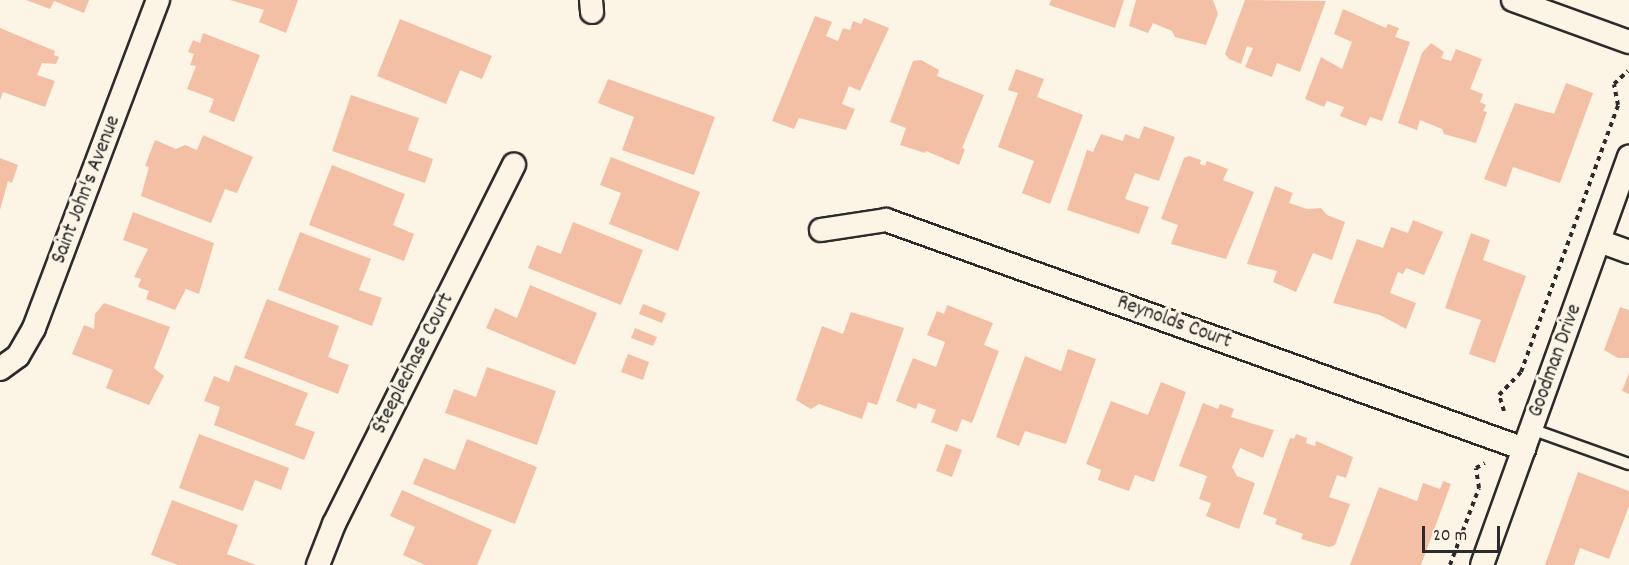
<!DOCTYPE html>
<html>
<head>
<meta charset="utf-8">
<style>
	body { margin:0 }
	#map { position:relative; width:1629px; height:565px; overflow:hidden; background:#fcf5e5; font-family:Dekko,sans-serif }
	div>[style] { position:absolute }
	.building>* { inset:0; background:#f4c0a5 }
	.path>* { height:4px; margin-top:-2px; transform-origin:0; background:repeating-linear-gradient(90deg,#2b2b2b 0 4.5px,transparent 0 9px) }
	.roads { filter:drop-shadow(2px 0 #2b2b2b) drop-shadow(-2px 0 #2b2b2b) drop-shadow(0 2px #2b2b2b) drop-shadow(0 -2px #2b2b2b) }
	.service>* { height:10px; margin:-5px; padding:0 5px; transform-origin:5px; border-radius:5px; background:#fcf5e5 }
	.minor>* { height:22px; margin:-11px; padding:0 11px; transform-origin:11px; border-radius:11px; background:#fcf5e5 }
	span { translate:-50% -50%; white-space:nowrap; text-align:center; line-height:1.15; -webkit-text-stroke:6px #fcf5e5; paint-order:stroke }
	.street-label { font-size:21px; color:#2b2b2b }
	.scale { position:absolute; left:1422px; top:526px; width:78px; height:27px; box-sizing:border-box; border:3px solid #2b2b2b; border-top:0; padding-left:8px; font-size:18px; line-height:21px; white-space:nowrap; color:#2b2b2b; -webkit-text-stroke:4px #fcf5e5; paint-order:stroke }
</style>
</head>
<body>
<div id="map">
	<div class="building">
		<i style="clip-path:polygon(26px 0,89px 0,84px 13px,54px 1px,50px 9px)"></i>
		<i style="clip-path:polygon(230px 0,298px 0,286px 33px,259px 22px,264px 10px)"></i>
		<i style="clip-path:polygon(1051px 0,1124px 0,1115px 28px,1049px 5px)"></i>
		<i style="clip-path:polygon(1136px 0,1213px 0,1218px 14px,1206px 45px,1175px 37px,1172px 31px,1153px 23px,1148px 33px,1129px 26px)"></i>
		<i style="clip-path:polygon(1245px 0,1326px 1px,1300px 72px,1277px 63px,1272px 77px,1245px 67px,1253px 48px,1247px 46px,1241px 64px,1229px 59px,1225px 54px)"></i>
		<i style="clip-path:polygon(1343px 9px,1386px 28px,1388px 24px,1399px 28px,1395px 37px,1410px 42px,1382px 121px,1370px 117px,1366px 126px,1340px 116px,1344px 107px,1327px 101px,1324px 107px,1305px 99px,1321px 57px,1342px 69px,1352px 42px,1334px 34px)"></i>
		<i style="clip-path:polygon(815px 16px,832px 22px,826px 36px,838px 41px,843px 28px,850px 30px,853px 21px,861px 24px,864px 18px,889px 28px,860px 91px,849px 86px,842px 104px,855px 109px,846px 130px,799px 118px,794px 129px,772px 121px)"></i>
		<i style="clip-path:polygon(400px 19px,492px 56px,482px 79px,460px 70px,446px 104px,377px 76px)"></i>
		<i style="clip-path:polygon(0 28px,55px 51px,54px 55px,59px 57px,56px 64px,42px 63px,37px 75px,55px 81px,45px 107px,3px 92px,0 100px)"></i>
		<i style="clip-path:polygon(203px 33px,260px 55px,234px 122px,209px 112px,214px 99px,187px 89px,196px 66px,190px 65px,194px 54px,188px 52px,193px 40px,200px 43px)"></i>
		<i style="clip-path:polygon(1431px 43px,1444px 52px,1441px 58px,1451px 61px,1456px 49px,1482px 59px,1470px 89px,1483px 94px,1480px 102px,1486px 105px,1483px 111px,1487px 112px,1476px 143px,1444px 134px,1442px 129px,1420px 120px,1417px 130px,1398px 123px,1422px 53px)"></i>
		<i style="clip-path:polygon(921px 60px,939px 70px,937px 76px,984px 95px,962px 148px,965px 149px,959px 165px,926px 151px,925px 153px,900px 145px,906px 128px,890px 122px,913px 61px)"></i>
		<i style="clip-path:polygon(1016px 69px,1044px 79px,1037px 97px,1083px 115px,1050px 204px,1022px 193px,1034px 161px,998px 147px,1018px 93px,1008px 90px)"></i>
		<i style="clip-path:polygon(608px 79px,715px 117px,694px 175px,622px 150px,634px 117px,598px 103px)"></i>
		<i style="clip-path:polygon(1566px 83px,1593px 93px,1560px 183px,1513px 167px,1506px 187px,1484px 179px,1515px 103px,1554px 114px)"></i>
		<i style="clip-path:polygon(351px 95px,419px 118px,408px 150px,433px 159px,425px 183px,332px 151px)"></i>
		<i style="clip-path:polygon(1144px 126px,1175px 137px,1159px 181px,1135px 173px,1125px 199px,1149px 207px,1139px 234px,1067px 210px,1087px 150px,1093px 152px,1101px 134px,1123px 141px,1125px 134px,1139px 139px)"></i>
		<i style="clip-path:polygon(203px 135px,253px 157px,237px 193px,225px 189px,211px 223px,141px 196px,149px 167px,145px 166px,155px 140px,176px 149px,185px 145px,197px 150px)"></i>
		<i style="clip-path:polygon(1189px 156px,1201px 160px,1200px 164px,1205px 166px,1207px 161px,1228px 169px,1223px 180px,1254px 192px,1226px 259px,1171px 244px,1178px 225px,1161px 219px,1184px 158px)"></i>
		<i style="clip-path:polygon(611px 157px,700px 192px,678px 251px,609px 224px,621px 193px,600px 185px)"></i>
		<i style="clip-path:polygon(0 158px,18px 165px,12px 183px,8px 181px,0 210px)"></i>
		<i style="clip-path:polygon(332px 165px,405px 194px,393px 225px,414px 234px,404px 261px,309px 225px)"></i>
		<i style="clip-path:polygon(1275px 186px,1293px 193px,1289px 203px,1307px 209px,1321px 208px,1327px 215px,1345px 222px,1332px 260px,1313px 253px,1296px 292px,1273px 282px,1277px 271px,1247px 264px)"></i>
		<i style="clip-path:polygon(133px 212px,214px 243px,199px 294px,186px 289px,175px 310px,146px 299px,149px 291px,138px 287px,141px 279px,134px 277px,148px 249px,123px 240px)"></i>
		<i style="clip-path:polygon(1413px 220px,1443px 232px,1424px 275px,1406px 268px,1403px 274px,1398px 272px,1390px 293px,1416px 303px,1406px 329px,1380px 315px,1333px 303px,1357px 239px,1383px 248px,1391px 227px,1408px 233px)"></i>
		<i style="clip-path:polygon(573px 222px,643px 250px,621px 305px,528px 268px,537px 245px,561px 254px)"></i>
		<i style="clip-path:polygon(300px 232px,371px 259px,359px 290px,382px 298px,372px 326px,278px 290px)"></i>
		<i style="clip-path:polygon(1471px 233px,1490px 240px,1483px 260px,1526px 276px,1495px 363px,1469px 354px,1481px 320px,1445px 308px)"></i>
		<i style="clip-path:polygon(530px 285px,597px 313px,575px 365px,486px 328px,495px 308px,517px 318px)"></i>
		<i style="clip-path:polygon(267px 299px,339px 326px,328px 357px,349px 365px,338px 394px,244px 358px)"></i>
		<i style="clip-path:polygon(104px 303px,170px 327px,154px 368px,164px 376px,149px 405px,106px 388px,113px 370px,72px 354px,84px 325px,94px 329px,95px 314px)"></i>
		<i style="clip-path:polygon(643px 304px,666px 313px,662px 323px,639px 314px)"></i>
		<i style="clip-path:polygon(947px 305px,993px 323px,984px 345px,999px 351px,972px 423px,962px 419px,957px 432px,931px 422px,936px 410px,918px 403px,916px 409px,896px 401px,913px 358px,936px 367px,945px 342px,927px 335px,937px 311px,944px 314px)"></i>
		<i style="clip-path:polygon(1620px 307px,1629px 310px,1629px 358px,1618px 358px,1604px 350px)"></i>
		<i style="clip-path:polygon(851px 312px,904px 328px,877px 405px,868px 402px,862px 419px,819px 404px,811px 409px,796px 400px,822px 326px,843px 334px)"></i>
		<i style="clip-path:polygon(635px 328px,657px 337px,653px 346px,631px 338px)"></i>
		<i style="clip-path:polygon(1068px 349px,1096px 359px,1066px 444px,1025px 431px,1019px 446px,996px 437px,1025px 356px,1061px 371px)"></i>
		<i style="clip-path:polygon(628px 354px,649px 362px,643px 380px,621px 372px)"></i>
		<i style="clip-path:polygon(235px 365px,308px 393px,295px 425px,315px 432px,304px 460px,214px 425px,220px 407px,204px 401px,214px 376px,229px 382px)"></i>
		<i style="clip-path:polygon(487px 367px,556px 391px,537px 445px,445px 413px,454px 389px,476px 397px)"></i>
		<i style="clip-path:polygon(1629px 373px,1629px 394px,1622px 391px)"></i>
		<i style="clip-path:polygon(1161px 382px,1186px 392px,1154px 482px,1135px 475px,1129px 491px,1098px 480px,1101px 470px,1086px 464px,1111px 401px,1148px 415px)"></i>
		<i style="clip-path:polygon(1203px 403px,1218px 409px,1220px 404px,1234px 409px,1231px 417px,1274px 430px,1263px 458px,1240px 448px,1232px 467px,1237px 476px,1255px 483px,1239px 529px,1206px 516px,1211px 503px,1199px 499px,1207px 476px,1179px 466px)"></i>
		<i style="clip-path:polygon(199px 434px,289px 468px,281px 490px,255px 480px,243px 511px,179px 488px)"></i>
		<i style="clip-path:polygon(1296px 434px,1307px 438px,1306px 443px,1315px 446px,1316px 441px,1353px 457px,1346px 478px,1337px 475px,1329px 497px,1350px 504px,1335px 545px,1329px 547px,1301px 539px,1303px 534px,1275px 524px,1277px 519px,1263px 514px,1290px 438px,1294px 439px)"></i>
		<i style="clip-path:polygon(467px 439px,537px 467px,515px 524px,413px 484px,424px 458px,455px 470px)"></i>
		<i style="clip-path:polygon(946px 444px,962px 450px,952px 477px,936px 471px)"></i>
		<i style="clip-path:polygon(1578px 472px,1629px 491px,1629px 506px,1609px 559px,1580px 548px,1574px 565px,1545px 565px)"></i>
		<i style="clip-path:polygon(1443px 481px,1451px 484px,1421px 565px,1350px 565px,1379px 487px,1417px 501px,1423px 483px,1440px 489px)"></i>
		<i style="clip-path:polygon(402px 490px,492px 530px,477px 565px,425px 565px,403px 555px,415px 527px,390px 516px)"></i>
		<i style="clip-path:polygon(172px 500px,238px 525px,227px 554px,256px 565px,178px 565px,151px 555px)"></i>
	</div>
	<div class="path">
		<i style="left:1504px;top:411px;width:17px;rotate:-107deg"></i>
		<i style="left:1499px;top:395px;width:32px;rotate:-46deg"></i>
		<i style="left:1521px;top:372px;width:284px;rotate:-70deg"></i>
		<i style="left:1618px;top:105px;width:21px;rotate:-101deg"></i>
		<i style="left:1614px;top:84px;width:19px;rotate:-43deg"></i>
		<i style="left:1450px;top:565px;width:82px;rotate:-69.4deg"></i>
		<i style="left:1479px;top:488px;width:20px;rotate:-99deg"></i>
		<i style="left:1476px;top:468px;width:10px;rotate:-29deg"></i>
	</div>
	<div class="roads">
		<div class="service">
			<i style="left:1531px;top:429px;width:104px;rotate:19.7deg"></i>
		</div>
		<div class="minor">
			<i style="left:591px;top:0;width:12px;rotate:85deg"></i>
			<i style="left:1513px;top:0;width:123px;rotate:19.9deg"></i>
			<i style="left:821px;top:230px;width:66px;rotate:-8.7deg"></i>
			<i style="left:886px;top:220px;width:678px;rotate:19.74deg"></i>
			<i style="left:1599px;top:241px;width:32px;rotate:20deg"></i>
			<i style="left:0;top:369px;width:22px;rotate:-36deg"></i>
			<i style="left:18px;top:356px;width:32px;rotate:-60deg"></i>
			<i style="left:34px;top:328px;width:351px;rotate:-69.3deg"></i>
			<i style="left:318px;top:565px;width:44px;rotate:-68.7deg"></i>
			<i style="left:334px;top:524px;width:402px;rotate:-63.4deg"></i>
			<i style="left:1482px;top:565px;width:434px;rotate:-70.2deg"></i>
		</div>
	</div>
	<div class="street-label">
		<span style="left:87px;top:190px;rotate:-69deg">Saint John's Avenue</span>
		<span style="left:1174px;top:323px;rotate:20deg">Reynolds Court</span>
		<span style="left:1556px;top:361px;rotate:-70deg">Goodman Drive</span>
		<span style="left:414px;top:364px;rotate:-63deg">Steeplechase Court</span>
	</div>
	<div class="scale">20 m</div>
</div>
</body>
</html>
